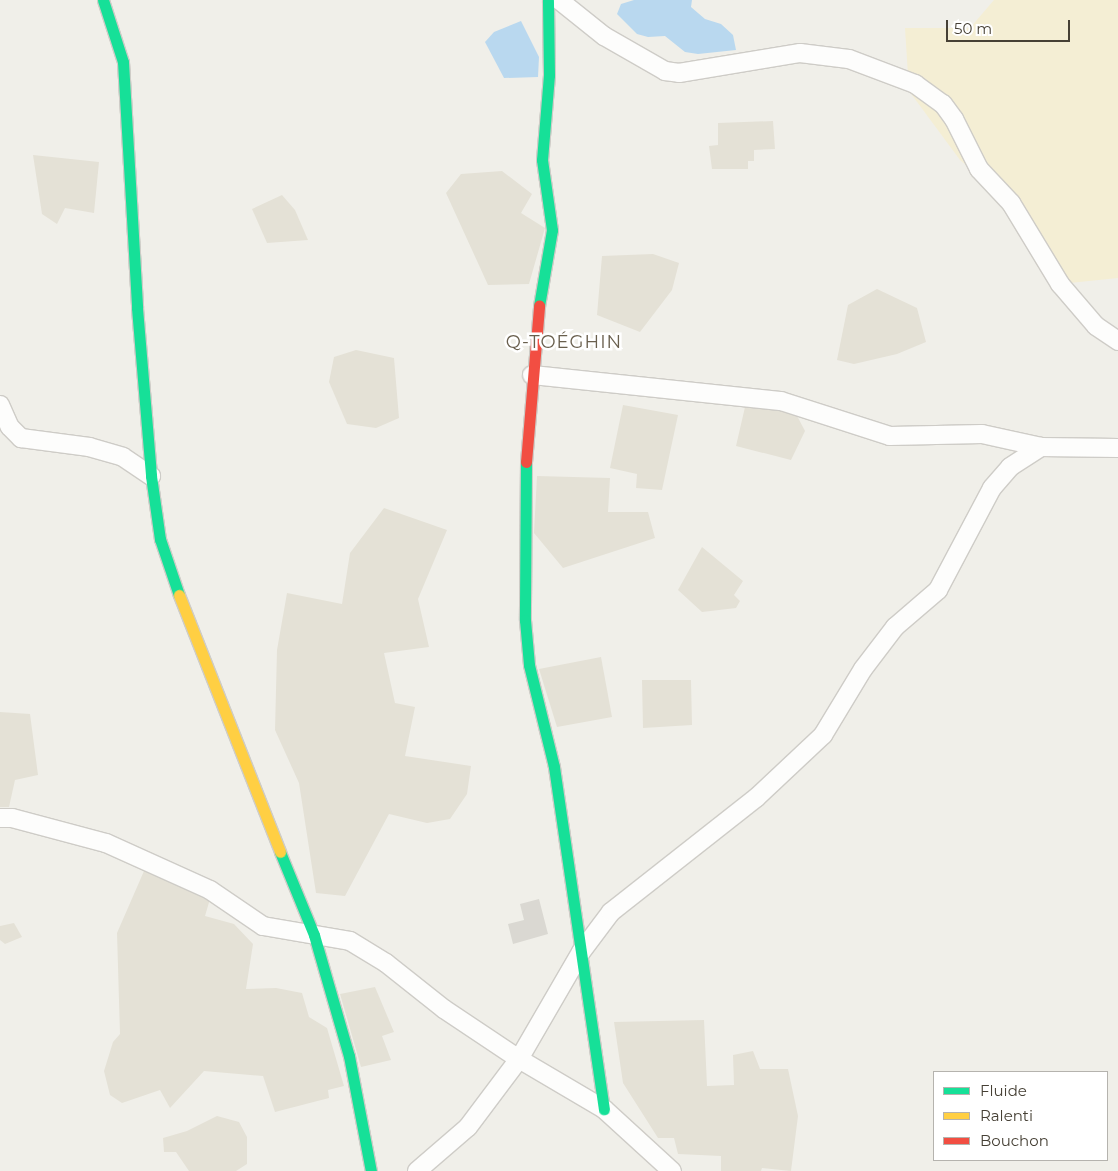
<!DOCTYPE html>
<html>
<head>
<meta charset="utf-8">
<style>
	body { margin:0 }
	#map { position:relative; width:1118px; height:1171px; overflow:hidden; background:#f0efe9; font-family:Montserrat,sans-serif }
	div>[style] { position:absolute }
	.residential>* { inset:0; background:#e4e1d6 }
	.sand>* { inset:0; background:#f4eed4 }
	.water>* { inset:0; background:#b9d8ef }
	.building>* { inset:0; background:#dad8d2 }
	.roads { filter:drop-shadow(1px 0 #ceccc7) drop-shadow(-1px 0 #ceccc7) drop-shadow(0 1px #ceccc7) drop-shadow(0 -1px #ceccc7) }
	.street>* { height:18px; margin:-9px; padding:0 9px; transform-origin:9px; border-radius:9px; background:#fdfdfc }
	.fast>* { height:11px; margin:-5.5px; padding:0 5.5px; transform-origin:5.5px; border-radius:5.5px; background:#16e098 }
	.slow>* { height:11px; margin:-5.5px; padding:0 5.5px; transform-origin:5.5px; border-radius:5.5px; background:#ffcf43 }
	.jam>* { height:11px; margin:-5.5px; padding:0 5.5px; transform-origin:5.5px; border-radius:5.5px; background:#f24e42 }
	span { translate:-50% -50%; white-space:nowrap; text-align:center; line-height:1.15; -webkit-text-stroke:5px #fff; paint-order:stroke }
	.quarter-label { font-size:18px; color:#695f4d; letter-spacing:1px }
	.legend { position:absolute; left:933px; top:1071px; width:175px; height:90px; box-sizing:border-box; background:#fff; border:1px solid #b5b3ae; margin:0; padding:6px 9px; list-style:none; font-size:15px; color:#464035 }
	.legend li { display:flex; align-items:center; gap:10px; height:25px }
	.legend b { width:25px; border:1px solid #b5b3ae }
	.scale { position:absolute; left:946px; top:20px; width:124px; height:22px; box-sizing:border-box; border:2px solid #464035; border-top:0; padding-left:6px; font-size:15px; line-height:18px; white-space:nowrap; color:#464035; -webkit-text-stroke:4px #fff; paint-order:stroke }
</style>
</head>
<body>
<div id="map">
	<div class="residential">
		<i style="clip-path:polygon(773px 121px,775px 149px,754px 150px,754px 161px,748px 161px,748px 169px,712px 169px,709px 146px,718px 145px,718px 123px)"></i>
		<i style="clip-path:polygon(33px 155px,99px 162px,94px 213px,65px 208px,57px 224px,42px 214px)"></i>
		<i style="clip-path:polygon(502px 171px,532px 194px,521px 213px,545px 228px,529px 284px,488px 285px,446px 193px,461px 174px)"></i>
		<i style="clip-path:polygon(282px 195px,295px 210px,308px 240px,267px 243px,252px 209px)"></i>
		<i style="clip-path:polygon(653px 254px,679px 263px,672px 290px,640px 332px,597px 315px,602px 256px)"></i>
		<i style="clip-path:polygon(877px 289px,917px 308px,926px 342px,897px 354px,854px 364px,837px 360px,848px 305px)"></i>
		<i style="clip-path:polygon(356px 350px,394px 358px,399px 418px,376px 428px,347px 424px,329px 382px,334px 357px)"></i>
		<i style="clip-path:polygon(623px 405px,678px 415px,662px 490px,636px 488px,637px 474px,610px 468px)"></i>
		<i style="clip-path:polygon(763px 405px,795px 412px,805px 431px,791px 460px,736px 446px,745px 407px)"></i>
		<i style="clip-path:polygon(537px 476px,610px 478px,608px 512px,648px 512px,655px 538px,563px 568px,534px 533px)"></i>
		<i style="clip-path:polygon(384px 508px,447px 530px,418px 599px,429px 647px,384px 653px,395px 703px,415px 707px,405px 756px,471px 766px,467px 794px,450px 819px,427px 823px,389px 814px,345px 896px,316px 893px,299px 783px,275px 730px,277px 650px,287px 593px,342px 604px,350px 553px)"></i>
		<i style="clip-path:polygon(702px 547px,743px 581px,734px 595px,740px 601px,736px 608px,702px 612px,678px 590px)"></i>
		<i style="clip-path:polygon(601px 657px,612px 717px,557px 727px,539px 669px)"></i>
		<i style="clip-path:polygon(642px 680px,691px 680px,692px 725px,643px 728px)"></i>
		<i style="clip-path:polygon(0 712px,30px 714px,38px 775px,15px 780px,9px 807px,0 807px)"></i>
		<i style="clip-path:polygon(144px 871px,210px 899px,205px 916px,234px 924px,253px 944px,246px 989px,276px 988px,302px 993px,309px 1017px,327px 1028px,344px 1086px,328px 1090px,329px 1098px,275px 1112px,263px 1076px,204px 1071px,170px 1108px,160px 1090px,122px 1103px,110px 1095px,104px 1071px,113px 1042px,120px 1034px,117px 933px)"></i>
		<i style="clip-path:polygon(14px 923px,22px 937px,5px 944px,0 940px,0 926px)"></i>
		<i style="clip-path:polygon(375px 987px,394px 1032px,382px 1036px,391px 1060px,361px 1067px,340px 994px)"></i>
		<i style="clip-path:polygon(704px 1020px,707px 1086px,734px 1085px,733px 1055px,753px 1051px,760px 1069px,788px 1069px,798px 1116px,791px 1171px,762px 1168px,761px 1171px,721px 1171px,721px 1156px,678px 1154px,674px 1138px,658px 1138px,623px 1083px,614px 1022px)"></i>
		<i style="clip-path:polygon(217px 1116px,239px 1122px,247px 1137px,247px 1164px,236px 1171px,189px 1171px,176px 1152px,164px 1152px,163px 1138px,187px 1131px)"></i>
	</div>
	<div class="sand">
		<i style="clip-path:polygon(994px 0,1118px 0,1118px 278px,1060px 284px,1011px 203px,960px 160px,909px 91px,905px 28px,970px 28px)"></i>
	</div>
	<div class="water">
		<i style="clip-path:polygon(634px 0,692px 0,691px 7px,705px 19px,721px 24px,733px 35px,736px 50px,698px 54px,685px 52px,665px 36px,648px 37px,637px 34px,617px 14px,621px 4px)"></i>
		<i style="clip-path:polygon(521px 21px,539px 57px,538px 77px,504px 78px,485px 42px,494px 32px)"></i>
	</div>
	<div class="building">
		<i style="clip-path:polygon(539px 899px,548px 934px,513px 944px,508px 924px,524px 920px,520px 904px)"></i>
	</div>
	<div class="roads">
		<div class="street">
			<i style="left:559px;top:0;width:58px;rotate:38.7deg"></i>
			<i style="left:604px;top:36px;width:70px;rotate:29.8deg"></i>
			<i style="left:665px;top:71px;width:14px;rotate:8deg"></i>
			<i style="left:679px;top:73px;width:123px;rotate:-9.4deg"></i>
			<i style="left:800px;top:53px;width:49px;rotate:7deg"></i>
			<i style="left:849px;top:59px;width:71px;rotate:20.7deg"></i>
			<i style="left:915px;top:84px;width:34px;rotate:36deg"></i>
			<i style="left:943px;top:104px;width:19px;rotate:54deg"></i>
			<i style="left:954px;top:119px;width:56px;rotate:63.4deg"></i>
			<i style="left:979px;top:169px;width:47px;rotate:46.7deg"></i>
			<i style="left:1011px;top:203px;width:95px;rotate:58.8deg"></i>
			<i style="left:1060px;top:284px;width:55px;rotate:49.4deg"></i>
			<i style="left:1096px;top:326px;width:27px;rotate:34deg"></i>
			<i style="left:532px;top:375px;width:250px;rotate:6deg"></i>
			<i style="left:781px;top:401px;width:114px;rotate:17.8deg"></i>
			<i style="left:890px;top:436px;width:92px;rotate:-1.2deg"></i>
			<i style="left:982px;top:434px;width:60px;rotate:12.4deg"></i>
			<i style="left:1041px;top:447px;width:77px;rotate:0.7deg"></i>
			<i style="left:0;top:405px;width:24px;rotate:66deg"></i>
			<i style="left:10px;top:427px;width:16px;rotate:45deg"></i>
			<i style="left:21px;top:438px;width:69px;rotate:7.5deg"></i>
			<i style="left:89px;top:447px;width:35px;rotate:16deg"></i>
			<i style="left:123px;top:457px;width:34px;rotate:34deg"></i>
			<i style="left:0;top:818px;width:12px"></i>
			<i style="left:12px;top:818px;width:97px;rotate:14.9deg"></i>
			<i style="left:106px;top:843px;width:114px;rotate:24.3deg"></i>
			<i style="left:210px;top:890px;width:64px;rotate:34.2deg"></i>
			<i style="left:263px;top:926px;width:88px;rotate:9.8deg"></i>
			<i style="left:350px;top:941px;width:42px;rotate:31.4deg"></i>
			<i style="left:386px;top:963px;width:74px;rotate:38.4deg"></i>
			<i style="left:444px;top:1009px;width:90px;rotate:33.7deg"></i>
			<i style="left:519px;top:1059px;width:99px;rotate:30.5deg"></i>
			<i style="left:604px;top:1109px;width:92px;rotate:42.4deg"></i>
			<i style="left:417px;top:1171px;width:67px;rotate:-40.8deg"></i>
			<i style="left:468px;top:1127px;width:85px;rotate:-53.1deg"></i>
			<i style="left:519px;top:1059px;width:124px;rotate:-59.9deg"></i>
			<i style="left:581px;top:952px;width:50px;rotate:-53.1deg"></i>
			<i style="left:611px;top:912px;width:184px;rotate:-38.2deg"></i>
			<i style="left:756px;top:798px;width:92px;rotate:-43.2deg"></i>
			<i style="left:823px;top:735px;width:77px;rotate:-58.8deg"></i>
			<i style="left:863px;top:669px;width:53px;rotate:-52.7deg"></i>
			<i style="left:895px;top:627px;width:57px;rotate:-40.7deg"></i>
			<i style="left:938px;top:590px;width:115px;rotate:-62.1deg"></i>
			<i style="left:992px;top:488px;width:28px;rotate:-49deg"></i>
			<i style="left:1010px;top:467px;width:37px;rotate:-33deg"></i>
		</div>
		<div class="fast">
			<i style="left:103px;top:0;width:65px;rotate:72.1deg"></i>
			<i style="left:123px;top:62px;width:246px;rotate:86.7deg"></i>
			<i style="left:137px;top:308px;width:169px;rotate:85.2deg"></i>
			<i style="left:151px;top:476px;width:64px;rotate:81.9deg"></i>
			<i style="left:160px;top:539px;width:59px;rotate:71.3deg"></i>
			<i style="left:539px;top:306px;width:77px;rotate:-80.3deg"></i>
			<i style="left:552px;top:230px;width:71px;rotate:-98.1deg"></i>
			<i style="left:542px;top:160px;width:85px;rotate:-85.3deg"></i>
			<i style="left:549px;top:75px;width:75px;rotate:-90.8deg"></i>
			<i style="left:526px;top:462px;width:158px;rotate:90.4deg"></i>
			<i style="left:525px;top:620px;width:45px;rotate:84.9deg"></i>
			<i style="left:529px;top:665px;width:105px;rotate:76.2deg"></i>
			<i style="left:554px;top:767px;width:346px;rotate:81.7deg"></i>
			<i style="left:280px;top:852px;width:90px;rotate:67.7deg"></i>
			<i style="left:314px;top:935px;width:126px;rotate:73.9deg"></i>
			<i style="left:349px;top:1056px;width:117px;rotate:79.2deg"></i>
		</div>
		<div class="slow">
			<i style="left:179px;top:595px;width:276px;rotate:68.5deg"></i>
		</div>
		<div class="jam">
			<i style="left:526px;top:462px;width:157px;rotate:-85.2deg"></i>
		</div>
	</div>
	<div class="quarter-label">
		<span style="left:564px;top:342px">Q-TOÉGHIN</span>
	</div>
	<ul class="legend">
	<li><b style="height:6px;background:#16e098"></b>Fluide</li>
	<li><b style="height:6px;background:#ffcf43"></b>Ralenti</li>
	<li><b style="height:6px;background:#f24e42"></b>Bouchon</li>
	</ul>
	<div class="scale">50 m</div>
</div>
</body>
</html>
